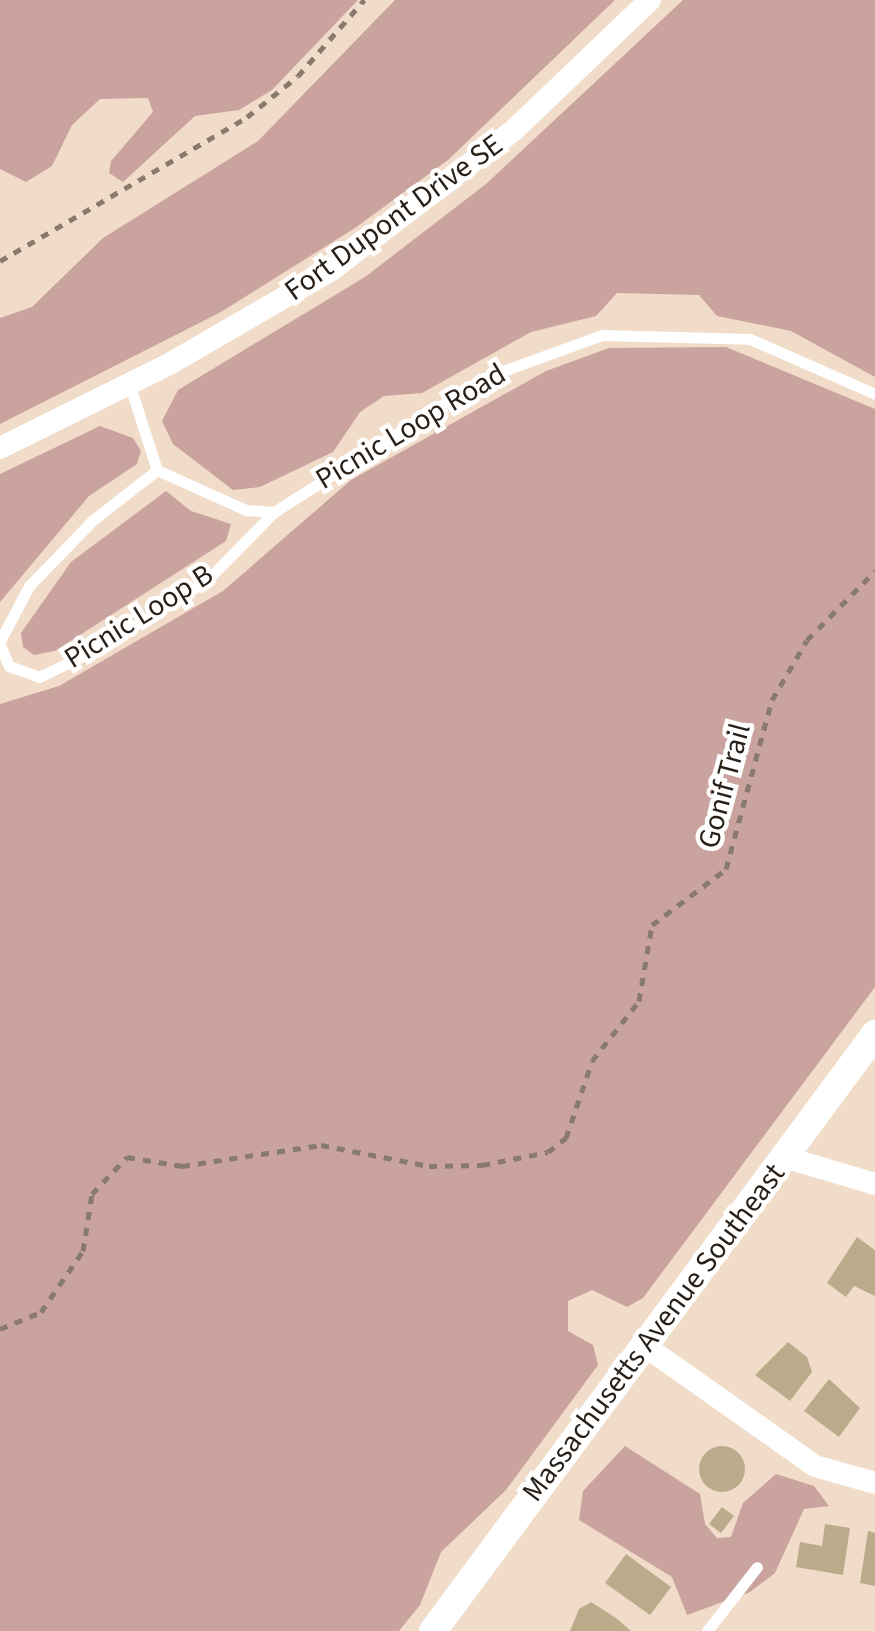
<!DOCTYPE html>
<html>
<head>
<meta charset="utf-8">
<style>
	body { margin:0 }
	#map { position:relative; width:875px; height:1631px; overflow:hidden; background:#f1dcc9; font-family:"Source Sans 3",sans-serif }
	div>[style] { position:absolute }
	.forest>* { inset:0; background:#caa29e }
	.building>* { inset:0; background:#bcab8b }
	.round { border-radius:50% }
	.path>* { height:5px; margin-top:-2.5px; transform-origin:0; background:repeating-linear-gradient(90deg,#887a6d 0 8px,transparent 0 16px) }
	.service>* { height:11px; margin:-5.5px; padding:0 5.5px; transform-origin:5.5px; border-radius:5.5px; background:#fff }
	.minor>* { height:22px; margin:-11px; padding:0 11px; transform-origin:11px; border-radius:11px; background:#fff }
	.tertiary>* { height:28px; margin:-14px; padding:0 14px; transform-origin:14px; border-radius:14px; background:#fff }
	span { translate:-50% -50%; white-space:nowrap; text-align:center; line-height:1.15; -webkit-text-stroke:9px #fff; paint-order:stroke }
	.street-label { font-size:30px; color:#271f18 }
</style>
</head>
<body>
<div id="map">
	<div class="forest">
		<i style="clip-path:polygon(0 0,358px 0,272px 90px,239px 110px,195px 116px,123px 182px,109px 173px,111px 161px,153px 112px,148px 98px,100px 99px,72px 125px,52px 166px,26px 182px,0 169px)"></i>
		<i style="clip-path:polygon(395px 0,615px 0,448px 160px,355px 228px,221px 312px,0 424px,0 318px,32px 307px,103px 238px,258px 141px)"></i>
		<i style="clip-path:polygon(683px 0,875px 0,875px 377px,791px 331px,717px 316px,699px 295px,617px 293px,596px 316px,531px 332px,422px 393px,384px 396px,360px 412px,333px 452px,260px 487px,233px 490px,173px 444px,162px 421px,178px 390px,365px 277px,486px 184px)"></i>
		<i style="clip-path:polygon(726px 347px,875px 409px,875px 987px,643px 1298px,627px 1307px,592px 1290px,568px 1301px,568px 1331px,593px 1345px,598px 1365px,506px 1490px,441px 1552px,420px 1605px,399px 1631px,0 1631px,0 704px,59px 686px,223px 591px,351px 480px,546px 371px,609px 348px)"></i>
		<i style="clip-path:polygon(100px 426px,133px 438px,141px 451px,137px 464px,89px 496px,0 602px,0 474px)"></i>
		<i style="clip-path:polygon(166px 491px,191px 511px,231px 524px,226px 541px,55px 651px,34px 655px,23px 647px,21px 633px,71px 562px)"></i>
		<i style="clip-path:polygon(625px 1446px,700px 1494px,705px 1524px,717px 1538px,731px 1537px,743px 1503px,776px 1474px,814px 1486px,829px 1506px,804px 1509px,775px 1573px,750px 1592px,687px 1615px,672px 1577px,579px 1520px,583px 1491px)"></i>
	</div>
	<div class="building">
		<i style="clip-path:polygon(857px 1237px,875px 1250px,875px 1296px,854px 1286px,846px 1297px,827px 1283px)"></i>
		<i style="clip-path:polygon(788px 1342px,807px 1357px,812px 1372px,790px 1401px,755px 1375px)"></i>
		<i style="clip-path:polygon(829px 1379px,860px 1408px,839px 1437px,804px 1411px)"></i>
		<i class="round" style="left:699px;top:1446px;width:46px;height:46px"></i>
		<i style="clip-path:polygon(722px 1507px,734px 1516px,721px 1533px,709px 1524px)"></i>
		<i style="clip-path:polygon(825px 1524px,850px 1528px,843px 1575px,796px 1567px,800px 1542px,822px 1546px)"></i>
		<i style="clip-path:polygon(868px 1531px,875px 1533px,875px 1586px,860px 1583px)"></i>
		<i style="clip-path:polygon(626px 1554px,671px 1587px,650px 1615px,605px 1583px)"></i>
		<i style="clip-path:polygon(591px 1602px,616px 1618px,631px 1631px,570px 1631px,579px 1609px)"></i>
	</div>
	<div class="path">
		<i style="left:0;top:261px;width:286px;rotate:-30.2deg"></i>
		<i style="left:247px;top:117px;width:65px;rotate:-38.8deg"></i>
		<i style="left:298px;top:76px;width:101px;rotate:-49deg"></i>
		<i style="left:0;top:1329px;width:44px;rotate:-22.5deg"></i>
		<i style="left:41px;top:1312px;width:74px;rotate:-55.5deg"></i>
		<i style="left:83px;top:1251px;width:58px;rotate:-81deg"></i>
		<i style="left:92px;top:1194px;width:51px;rotate:-46.6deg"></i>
		<i style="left:127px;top:1157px;width:56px;rotate:9.3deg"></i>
		<i style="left:182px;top:1166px;width:141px;rotate:-8.6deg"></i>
		<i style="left:321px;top:1145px;width:110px;rotate:11deg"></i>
		<i style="left:429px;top:1166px;width:53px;rotate:-1.1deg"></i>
		<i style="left:482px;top:1165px;width:67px;rotate:-11.1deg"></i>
		<i style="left:548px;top:1152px;width:23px;rotate:-38deg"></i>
		<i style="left:566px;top:1138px;width:81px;rotate:-71.3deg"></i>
		<i style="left:592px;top:1061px;width:76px;rotate:-51.9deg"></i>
		<i style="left:639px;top:1001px;width:77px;rotate:-80.3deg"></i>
		<i style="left:652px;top:925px;width:93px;rotate:-37.1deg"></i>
		<i style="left:726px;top:869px;width:175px;rotate:-74.8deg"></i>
		<i style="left:772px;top:700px;width:69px;rotate:-59.7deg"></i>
		<i style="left:807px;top:640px;width:97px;rotate:-45.4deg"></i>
	</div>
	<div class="service">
		<i style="left:129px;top:383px;width:91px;rotate:72.2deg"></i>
		<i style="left:157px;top:470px;width:98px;rotate:24.2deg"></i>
		<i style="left:246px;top:510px;width:28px;rotate:4deg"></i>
		<i style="left:274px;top:512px;width:249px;rotate:-32.5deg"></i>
		<i style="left:484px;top:378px;width:126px;rotate:-20deg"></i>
		<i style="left:602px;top:335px;width:148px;rotate:1.5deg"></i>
		<i style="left:750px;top:339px;width:137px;rotate:23.7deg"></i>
		<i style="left:0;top:641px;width:62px;rotate:-62.2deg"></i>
		<i style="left:29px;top:586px;width:92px;rotate:-45.9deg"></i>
		<i style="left:93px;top:520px;width:81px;rotate:-38deg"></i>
		<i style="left:0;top:645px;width:23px;rotate:67deg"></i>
		<i style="left:9px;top:666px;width:32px;rotate:20deg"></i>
		<i style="left:39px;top:677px;width:67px;rotate:-25.8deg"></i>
		<i style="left:99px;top:648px;width:126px;rotate:-32.1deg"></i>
		<i style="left:206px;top:581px;width:97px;rotate:-45.4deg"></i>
		<i style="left:707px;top:1631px;width:81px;rotate:-52deg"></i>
	</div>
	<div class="minor">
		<i style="left:0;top:448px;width:191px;rotate:-26.4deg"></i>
		<i style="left:171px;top:363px;width:187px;rotate:-30.1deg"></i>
		<i style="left:333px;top:269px;width:228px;rotate:-37.5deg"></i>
		<i style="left:514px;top:130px;width:188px;rotate:-43.7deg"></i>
		<i style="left:784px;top:1157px;width:95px;rotate:16.5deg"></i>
		<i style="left:645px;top:1346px;width:208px;rotate:35.2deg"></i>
		<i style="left:815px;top:1466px;width:62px;rotate:15.8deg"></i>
	</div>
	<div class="tertiary">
		<i style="left:433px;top:1631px;width:743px;rotate:-53.48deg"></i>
	</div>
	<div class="street-label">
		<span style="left:394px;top:218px;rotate:-36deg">Fort Dupont Drive SE</span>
		<span style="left:411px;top:427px;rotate:-31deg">Picnic Loop Road</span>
		<span style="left:139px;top:617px;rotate:-32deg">Picnic Loop B</span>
		<span style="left:725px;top:786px;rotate:-75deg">Gonif Trail</span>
		<span style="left:654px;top:1333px;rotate:-53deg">Massachusetts Avenue Southeast</span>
	</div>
</div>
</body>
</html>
